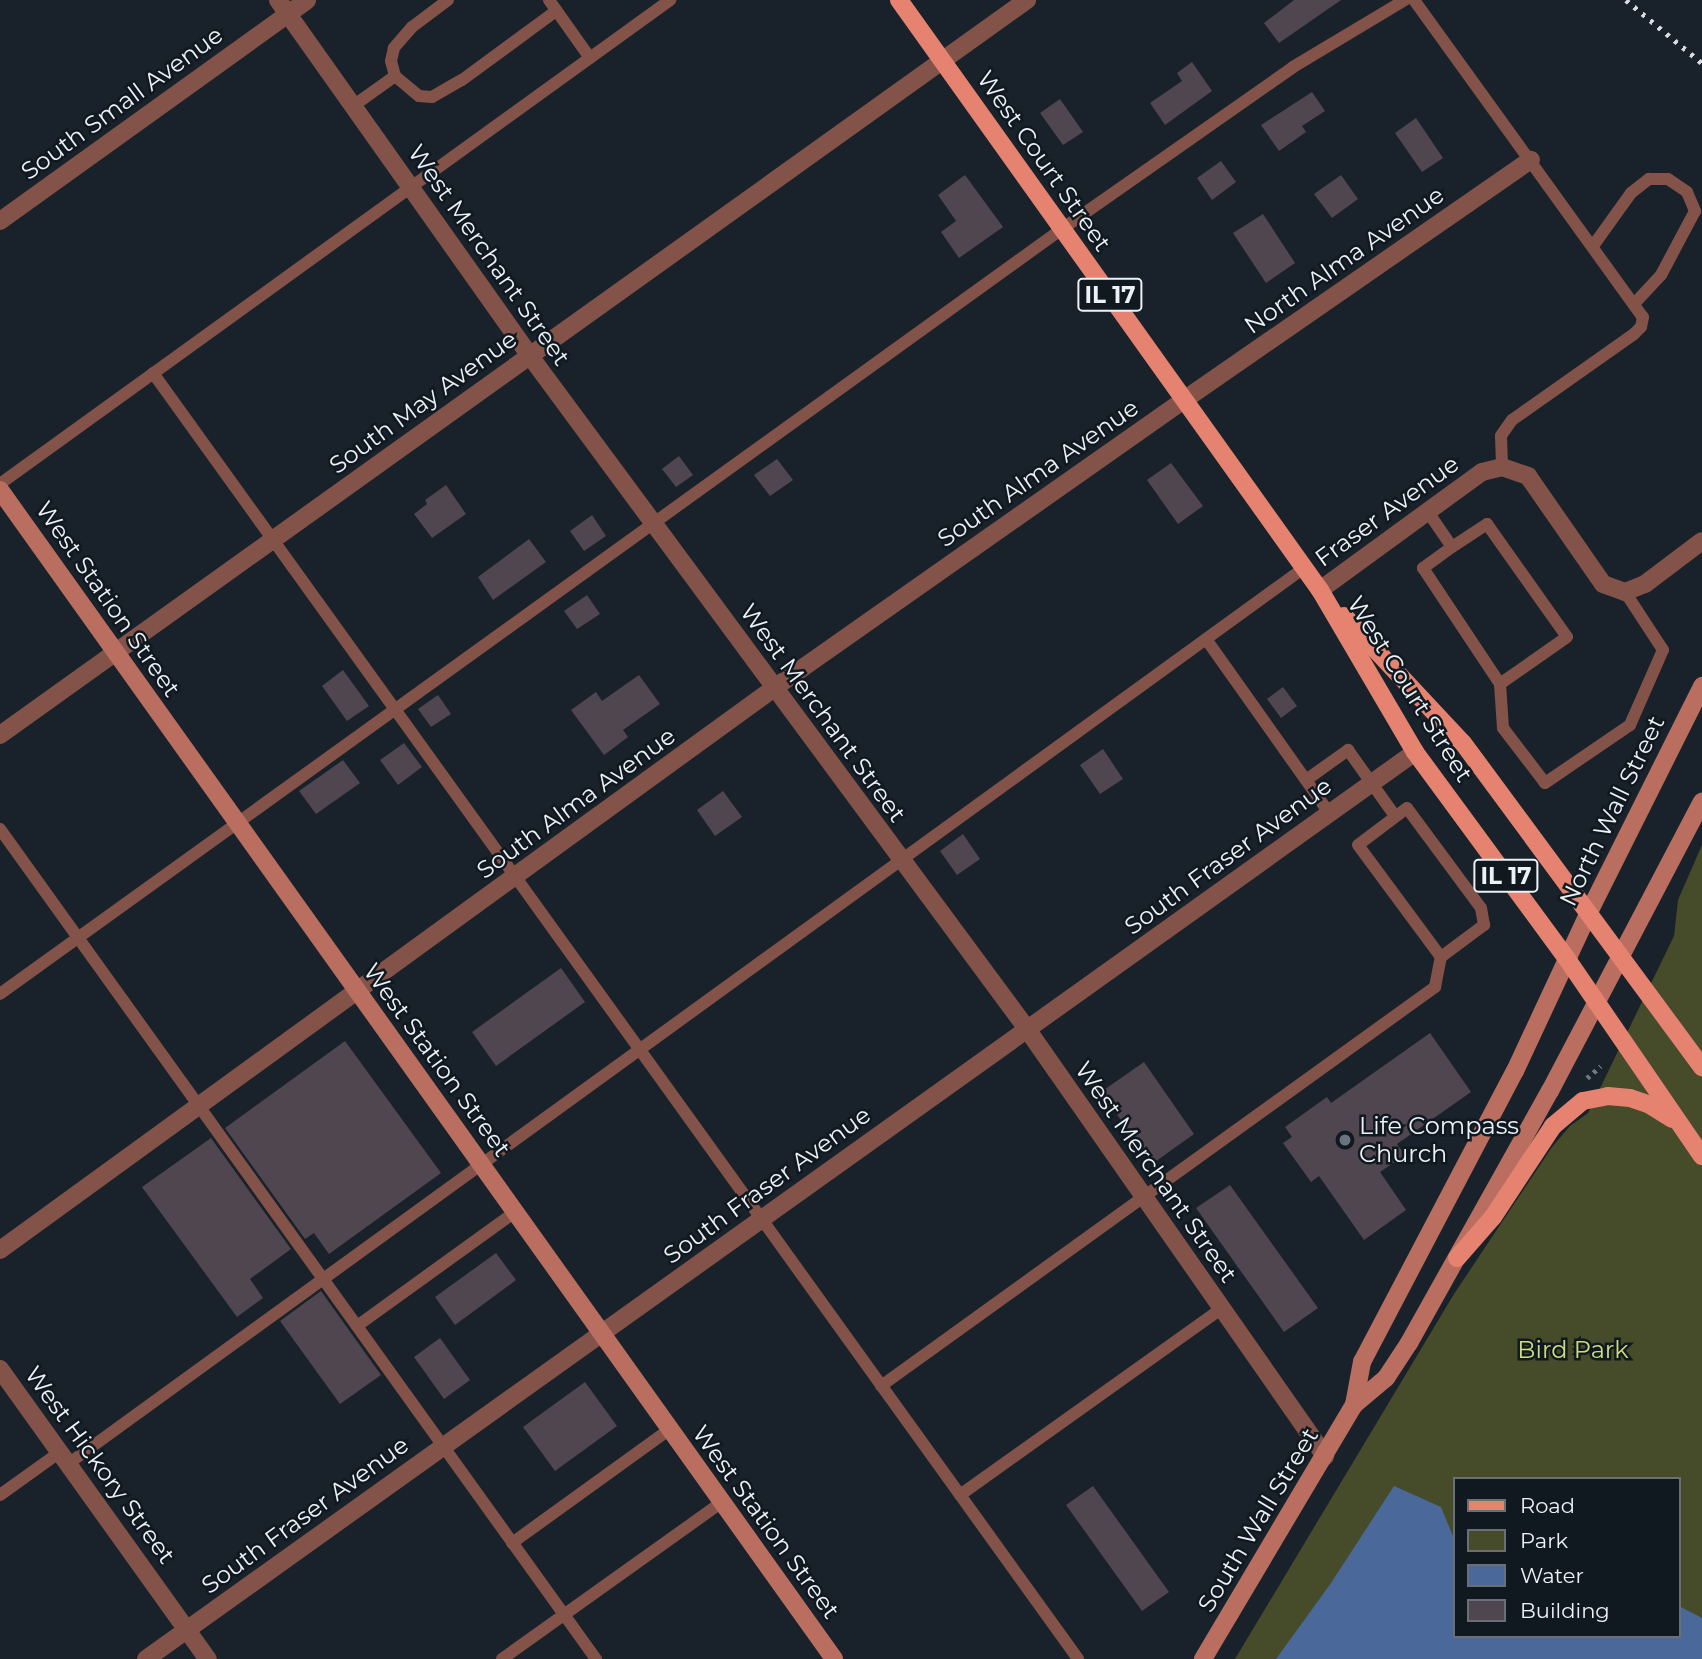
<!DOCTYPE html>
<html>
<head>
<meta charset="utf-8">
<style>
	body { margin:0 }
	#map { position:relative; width:1702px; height:1659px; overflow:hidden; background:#19222a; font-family:Montserrat,sans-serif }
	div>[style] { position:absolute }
	.green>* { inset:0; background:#464b2a }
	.water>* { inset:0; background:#4a689a }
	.building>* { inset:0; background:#4f4650 }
	.path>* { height:4.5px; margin-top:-2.25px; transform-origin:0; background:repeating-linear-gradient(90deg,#6f767e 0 3.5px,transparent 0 8.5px) }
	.lane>* { height:12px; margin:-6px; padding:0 6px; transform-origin:6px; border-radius:6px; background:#835349 }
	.street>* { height:18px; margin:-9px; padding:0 9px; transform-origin:9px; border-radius:9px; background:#835349 }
	.secondary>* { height:18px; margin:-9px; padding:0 9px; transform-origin:9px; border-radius:9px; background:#ba6e5f }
	.primary>* { height:18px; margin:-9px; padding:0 9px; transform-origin:9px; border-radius:9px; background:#e58370 }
	.rail>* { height:5px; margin-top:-2.5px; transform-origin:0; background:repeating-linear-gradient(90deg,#d5dbe1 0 3.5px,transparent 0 10.5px) }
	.dots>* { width:19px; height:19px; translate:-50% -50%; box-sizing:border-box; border:4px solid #101920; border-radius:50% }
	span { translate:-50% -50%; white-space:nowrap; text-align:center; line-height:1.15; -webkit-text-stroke:5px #101920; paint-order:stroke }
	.shield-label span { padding:2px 5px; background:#101920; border:2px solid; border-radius:5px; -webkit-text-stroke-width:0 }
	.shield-label { font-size:23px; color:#ecf2f8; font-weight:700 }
	.street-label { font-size:24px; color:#ecf2f8 }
	.poi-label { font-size:24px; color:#ecf2f8 }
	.left { translate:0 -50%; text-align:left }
	.park-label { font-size:24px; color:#cedb7f }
	.legend { position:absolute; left:1453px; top:1477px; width:228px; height:161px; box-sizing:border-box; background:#101920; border:2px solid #687076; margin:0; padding:9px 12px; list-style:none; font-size:21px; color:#ecf2f8 }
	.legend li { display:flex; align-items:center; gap:14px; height:35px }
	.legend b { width:35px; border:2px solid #687076 }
</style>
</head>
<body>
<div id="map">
	<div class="green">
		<i style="clip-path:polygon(evenodd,1702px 845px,1702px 1659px,1235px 1659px,1454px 1294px,1552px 1147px,1570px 1126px,1588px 1113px,1674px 936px,1678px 900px,1702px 845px,1455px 1479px,1679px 1479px,1679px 1636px,1455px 1636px,1455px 1479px)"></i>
	</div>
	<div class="water">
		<i style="clip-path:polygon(1394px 1486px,1441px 1507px,1455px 1541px,1455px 1636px,1679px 1636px,1679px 1606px,1702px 1618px,1702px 1659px,1276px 1659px,1331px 1583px)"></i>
	</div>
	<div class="building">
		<i style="clip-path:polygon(1294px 0,1341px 0,1279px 43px,1264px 23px)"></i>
		<i style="clip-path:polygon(1192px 62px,1212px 91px,1165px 125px,1150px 103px,1182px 81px,1177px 73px)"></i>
		<i style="clip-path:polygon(1312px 92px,1325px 111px,1302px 126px,1306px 132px,1279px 151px,1261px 125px)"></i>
		<i style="clip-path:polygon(1060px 99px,1083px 132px,1063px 145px,1040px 113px)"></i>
		<i style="clip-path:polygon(1416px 118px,1443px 158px,1422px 172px,1395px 133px)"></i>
		<i style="clip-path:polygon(1221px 161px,1236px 182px,1212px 200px,1197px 178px)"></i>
		<i style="clip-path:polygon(965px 175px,1003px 227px,959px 258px,941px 232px,956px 221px,938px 195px)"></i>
		<i style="clip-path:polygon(1341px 175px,1358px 199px,1332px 218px,1314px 194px)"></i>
		<i style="clip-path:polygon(1263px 214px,1295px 263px,1266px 283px,1233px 233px)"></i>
		<i style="clip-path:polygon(679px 456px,693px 475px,676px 487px,662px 469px)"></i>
		<i style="clip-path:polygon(777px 459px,793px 480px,770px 496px,754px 475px)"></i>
		<i style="clip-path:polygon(1171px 463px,1203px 506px,1178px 524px,1147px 480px)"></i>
		<i style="clip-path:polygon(446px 485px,466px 514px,432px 538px,414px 514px,427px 504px,425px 500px)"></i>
		<i style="clip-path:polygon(592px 515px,606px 536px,584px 551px,570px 531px)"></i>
		<i style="clip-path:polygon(529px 539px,546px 562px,493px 600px,478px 577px)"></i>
		<i style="clip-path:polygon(587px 595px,600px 614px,577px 629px,564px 611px)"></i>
		<i style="clip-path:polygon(343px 670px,369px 706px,347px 721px,322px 686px)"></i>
		<i style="clip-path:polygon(639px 675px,660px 704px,623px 730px,628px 737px,604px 755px,571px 710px,596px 692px,602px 701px)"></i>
		<i style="clip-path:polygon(1283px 687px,1297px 706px,1281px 718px,1267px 699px)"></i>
		<i style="clip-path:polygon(438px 695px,451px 714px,431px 727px,418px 709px)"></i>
		<i style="clip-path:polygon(404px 743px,422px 767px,398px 785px,380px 760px)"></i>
		<i style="clip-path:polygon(1103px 749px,1123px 779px,1100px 794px,1080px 765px)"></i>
		<i style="clip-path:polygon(343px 760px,360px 783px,316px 814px,299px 791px)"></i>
		<i style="clip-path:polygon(723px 791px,742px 817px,715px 836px,697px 810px)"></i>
		<i style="clip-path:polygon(963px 834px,980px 859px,957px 875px,940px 851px)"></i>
		<i style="clip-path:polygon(561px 968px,585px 1002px,496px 1066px,472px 1032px)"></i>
		<i style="clip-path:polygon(1430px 1033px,1471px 1092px,1397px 1144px,1405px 1155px,1380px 1172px,1406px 1210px,1364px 1240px,1319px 1176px,1311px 1182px,1283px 1143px,1292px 1137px,1285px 1127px,1327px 1097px,1331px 1103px)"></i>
		<i style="clip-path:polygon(345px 1041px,441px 1173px,329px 1254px,314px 1233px,305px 1239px,225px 1128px)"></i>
		<i style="clip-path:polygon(1144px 1062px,1194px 1134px,1152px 1164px,1101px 1092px)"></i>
		<i style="clip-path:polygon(211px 1138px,291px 1249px,250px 1279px,263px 1298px,237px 1317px,142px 1187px)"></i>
		<i style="clip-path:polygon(1230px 1185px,1318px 1308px,1284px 1332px,1196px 1208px)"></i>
		<i style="clip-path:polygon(496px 1253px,516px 1280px,455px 1325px,435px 1297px)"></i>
		<i style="clip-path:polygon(321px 1291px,381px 1375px,340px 1404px,280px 1321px)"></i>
		<i style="clip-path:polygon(440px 1338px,470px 1380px,444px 1399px,414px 1357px)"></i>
		<i style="clip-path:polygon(585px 1382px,617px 1426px,555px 1471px,523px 1427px)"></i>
		<i style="clip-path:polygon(1093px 1486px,1169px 1592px,1142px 1611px,1066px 1505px)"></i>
	</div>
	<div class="path">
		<i style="left:1587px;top:1078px;width:18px;rotate:-41deg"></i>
	</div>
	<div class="lane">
		<i style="left:448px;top:0;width:45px;rotate:143.1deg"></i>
		<i style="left:412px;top:27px;width:28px;rotate:131deg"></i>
		<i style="left:394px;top:48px;width:13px;rotate:103deg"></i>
		<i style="left:391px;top:61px;width:16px;rotate:75deg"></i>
		<i style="left:395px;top:76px;width:31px;rotate:40deg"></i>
		<i style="left:419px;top:96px;width:13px;rotate:4deg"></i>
		<i style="left:432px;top:97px;width:34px;rotate:-30deg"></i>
		<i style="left:462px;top:80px;width:117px;rotate:-36.3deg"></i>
		<i style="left:549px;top:0;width:71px;rotate:54.7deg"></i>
		<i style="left:1414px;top:0;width:391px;rotate:54.2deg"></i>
		<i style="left:1643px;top:317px;width:10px;rotate:101deg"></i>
		<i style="left:1641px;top:327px;width:10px;rotate:135deg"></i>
		<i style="left:1634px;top:334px;width:149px;rotate:144.8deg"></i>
		<i style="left:1512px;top:420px;width:19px;rotate:125deg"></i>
		<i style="left:1501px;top:436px;width:31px;rotate:88deg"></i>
		<i style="left:353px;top:106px;width:52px;rotate:-35.5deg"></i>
		<i style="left:1593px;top:246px;width:65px;rotate:-54.4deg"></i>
		<i style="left:1631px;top:193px;width:23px;rotate:-38deg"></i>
		<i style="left:1649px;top:179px;width:19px"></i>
		<i style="left:1668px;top:179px;width:23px;rotate:34deg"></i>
		<i style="left:1687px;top:192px;width:21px;rotate:67deg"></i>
		<i style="left:1695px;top:211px;width:72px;rotate:118deg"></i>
		<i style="left:1661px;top:275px;width:40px;rotate:133deg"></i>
		<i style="left:153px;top:373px;width:1584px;rotate:54.27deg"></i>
		<i style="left:0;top:484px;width:827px;rotate:-35.84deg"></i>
		<i style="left:1428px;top:512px;width:42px;rotate:55.6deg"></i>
		<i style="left:1452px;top:547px;width:36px;rotate:144deg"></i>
		<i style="left:1423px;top:568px;width:139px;rotate:56.4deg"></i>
		<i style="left:1500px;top:684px;width:44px;rotate:86.1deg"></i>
		<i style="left:1503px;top:728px;width:69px;rotate:52.6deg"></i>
		<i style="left:1545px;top:783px;width:103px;rotate:-34.3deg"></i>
		<i style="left:1630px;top:725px;width:82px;rotate:-66.3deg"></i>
		<i style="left:1663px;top:650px;width:69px;rotate:-123.2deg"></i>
		<i style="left:1452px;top:547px;width:42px;rotate:-33.3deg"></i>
		<i style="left:1487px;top:524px;width:138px;rotate:54.7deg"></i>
		<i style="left:1567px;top:637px;width:82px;rotate:145deg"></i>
		<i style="left:1206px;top:639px;width:213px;rotate:54.7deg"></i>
		<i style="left:1306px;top:780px;width:52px;rotate:-35.5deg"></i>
		<i style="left:1348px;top:750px;width:81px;rotate:54.5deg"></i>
		<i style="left:0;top:829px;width:1022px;rotate:54.32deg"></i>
		<i style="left:0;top:994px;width:1309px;rotate:-35.77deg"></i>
		<i style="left:1062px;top:229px;width:282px;rotate:-35deg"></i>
		<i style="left:1293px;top:67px;width:131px;rotate:-30.9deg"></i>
		<i style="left:357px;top:1326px;width:195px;rotate:-35.8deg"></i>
		<i style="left:881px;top:1386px;width:683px;rotate:-35.76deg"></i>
		<i style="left:1435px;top:987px;width:31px;rotate:-79deg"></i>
		<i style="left:1441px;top:957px;width:54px;rotate:-36.7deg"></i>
		<i style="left:1484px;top:925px;width:17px;rotate:-100deg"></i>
		<i style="left:1481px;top:908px;width:124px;rotate:-126.5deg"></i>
		<i style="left:1407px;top:808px;width:61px;rotate:142.9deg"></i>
		<i style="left:1358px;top:845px;width:139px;rotate:53.5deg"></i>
		<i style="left:68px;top:1464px;width:1527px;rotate:-35.94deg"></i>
		<i style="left:0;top:1495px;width:74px;rotate:-35.6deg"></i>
		<i style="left:960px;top:1495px;width:322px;rotate:-35.5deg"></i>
		<i style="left:512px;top:1543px;width:195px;rotate:-35.8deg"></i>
		<i style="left:502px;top:1659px;width:270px;rotate:-35.5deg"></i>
	</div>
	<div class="street">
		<i style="left:278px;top:0;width:436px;rotate:54.7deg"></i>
		<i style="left:530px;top:356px;width:837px;rotate:53.55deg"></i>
		<i style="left:1027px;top:1029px;width:521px;rotate:55.09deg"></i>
		<i style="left:0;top:221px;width:378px;rotate:-35.7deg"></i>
		<i style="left:1320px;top:590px;width:200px;rotate:-36.1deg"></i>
		<i style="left:1482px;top:472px;width:21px;rotate:-14deg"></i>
		<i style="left:1502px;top:467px;width:28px;rotate:19deg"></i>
		<i style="left:1528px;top:476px;width:131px;rotate:55.2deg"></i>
		<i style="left:1603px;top:584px;width:23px;rotate:20deg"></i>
		<i style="left:1625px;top:592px;width:22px;rotate:-22deg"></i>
		<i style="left:1645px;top:584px;width:71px;rotate:-37deg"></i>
		<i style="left:0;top:735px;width:1263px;rotate:-35.59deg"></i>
		<i style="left:0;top:1250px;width:957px;rotate:-35.98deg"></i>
		<i style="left:774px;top:688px;width:501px;rotate:-35.09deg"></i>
		<i style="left:1184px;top:400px;width:422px;rotate:-34.7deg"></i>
		<i style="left:0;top:1369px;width:357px;rotate:54.4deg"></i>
		<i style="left:146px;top:1659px;width:1560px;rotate:-35.55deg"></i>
	</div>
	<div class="secondary">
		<i style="left:0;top:490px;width:1436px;rotate:54.49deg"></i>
		<i style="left:1354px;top:1405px;width:42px;rotate:-40.2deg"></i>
		<i style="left:1386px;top:1378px;width:42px;rotate:-56.7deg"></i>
		<i style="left:1409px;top:1343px;width:289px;rotate:-60.8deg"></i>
		<i style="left:1550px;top:1091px;width:327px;rotate:-62.3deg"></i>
		<i style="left:1203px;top:1659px;width:295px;rotate:-59.3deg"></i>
		<i style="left:1354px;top:1405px;width:44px;rotate:-79.5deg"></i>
		<i style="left:1362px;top:1362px;width:329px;rotate:-62.3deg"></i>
		<i style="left:1515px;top:1071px;width:175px;rotate:-65deg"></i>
		<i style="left:1589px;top:912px;width:253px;rotate:-63.4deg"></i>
	</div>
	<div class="primary">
		<i style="left:899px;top:0;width:725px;rotate:54.49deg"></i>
		<i style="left:1320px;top:590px;width:188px;rotate:59.6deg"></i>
		<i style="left:1415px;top:752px;width:257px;rotate:53.7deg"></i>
		<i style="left:1567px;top:959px;width:239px;rotate:55.6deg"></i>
		<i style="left:1344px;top:616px;width:174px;rotate:46.9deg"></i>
		<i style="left:1463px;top:743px;width:403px;rotate:53.6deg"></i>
		<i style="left:1457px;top:1258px;width:55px;rotate:-48.7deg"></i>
		<i style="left:1493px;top:1217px;width:109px;rotate:-56.6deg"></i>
		<i style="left:1553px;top:1126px;width:39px;rotate:-40deg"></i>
		<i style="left:1583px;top:1101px;width:25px;rotate:-11deg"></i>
		<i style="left:1608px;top:1096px;width:22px;rotate:5deg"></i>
		<i style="left:1630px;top:1098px;width:21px;rotate:19deg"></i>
		<i style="left:1650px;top:1105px;width:26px;rotate:32deg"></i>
	</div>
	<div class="rail">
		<i style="left:1626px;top:0;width:99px;rotate:39.7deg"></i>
	</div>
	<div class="dots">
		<i style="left:1345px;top:1140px;background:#6b7280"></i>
	</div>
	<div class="shield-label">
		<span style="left:1110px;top:295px">IL 17</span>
		<span style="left:1506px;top:876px">IL 17</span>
	</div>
	<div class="street-label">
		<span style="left:122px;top:103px;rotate:-36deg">South Small Avenue</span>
		<span style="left:1044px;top:161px;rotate:55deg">West Court Street</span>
		<span style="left:489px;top:255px;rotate:55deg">West Merchant Street</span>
		<span style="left:1344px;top:260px;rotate:-35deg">North Alma Avenue</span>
		<span style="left:423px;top:402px;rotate:-36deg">South May Avenue</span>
		<span style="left:1038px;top:473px;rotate:-35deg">South Alma Avenue</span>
		<span style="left:1387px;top:511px;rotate:-36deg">Fraser Avenue</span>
		<span style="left:108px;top:599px;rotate:55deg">West Station Street</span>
		<span style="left:1410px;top:689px;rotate:58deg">West Court Street</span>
		<span style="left:823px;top:713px;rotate:54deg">West Merchant Street</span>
		<span style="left:576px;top:803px;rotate:-36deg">South Alma Avenue</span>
		<span style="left:1612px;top:811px;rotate:-64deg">North Wall Street</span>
		<span style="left:1228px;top:856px;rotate:-36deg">South Fraser Avenue</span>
		<span style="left:437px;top:1060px;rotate:54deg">West Station Street</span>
		<span style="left:1156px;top:1172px;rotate:55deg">West Merchant Street</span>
		<span style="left:767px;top:1185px;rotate:-36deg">South Fraser Avenue</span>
		<span style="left:100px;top:1465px;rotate:54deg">West Hickory Street</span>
		<span style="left:305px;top:1515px;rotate:-36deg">South Fraser Avenue</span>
		<span style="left:1258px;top:1520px;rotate:-59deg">South Wall Street</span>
		<span style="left:766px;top:1522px;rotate:54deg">West Station Street</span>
	</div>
	<div class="poi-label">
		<span class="left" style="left:1359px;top:1140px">Life Compass<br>Church</span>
	</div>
	<div class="park-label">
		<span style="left:1573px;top:1350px">Bird Park</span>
	</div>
	<ul class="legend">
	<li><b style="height:9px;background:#e58370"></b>Road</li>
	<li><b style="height:19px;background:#464b2a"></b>Park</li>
	<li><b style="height:19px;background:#4a689a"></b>Water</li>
	<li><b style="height:19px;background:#4f4650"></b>Building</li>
	</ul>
</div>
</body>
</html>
